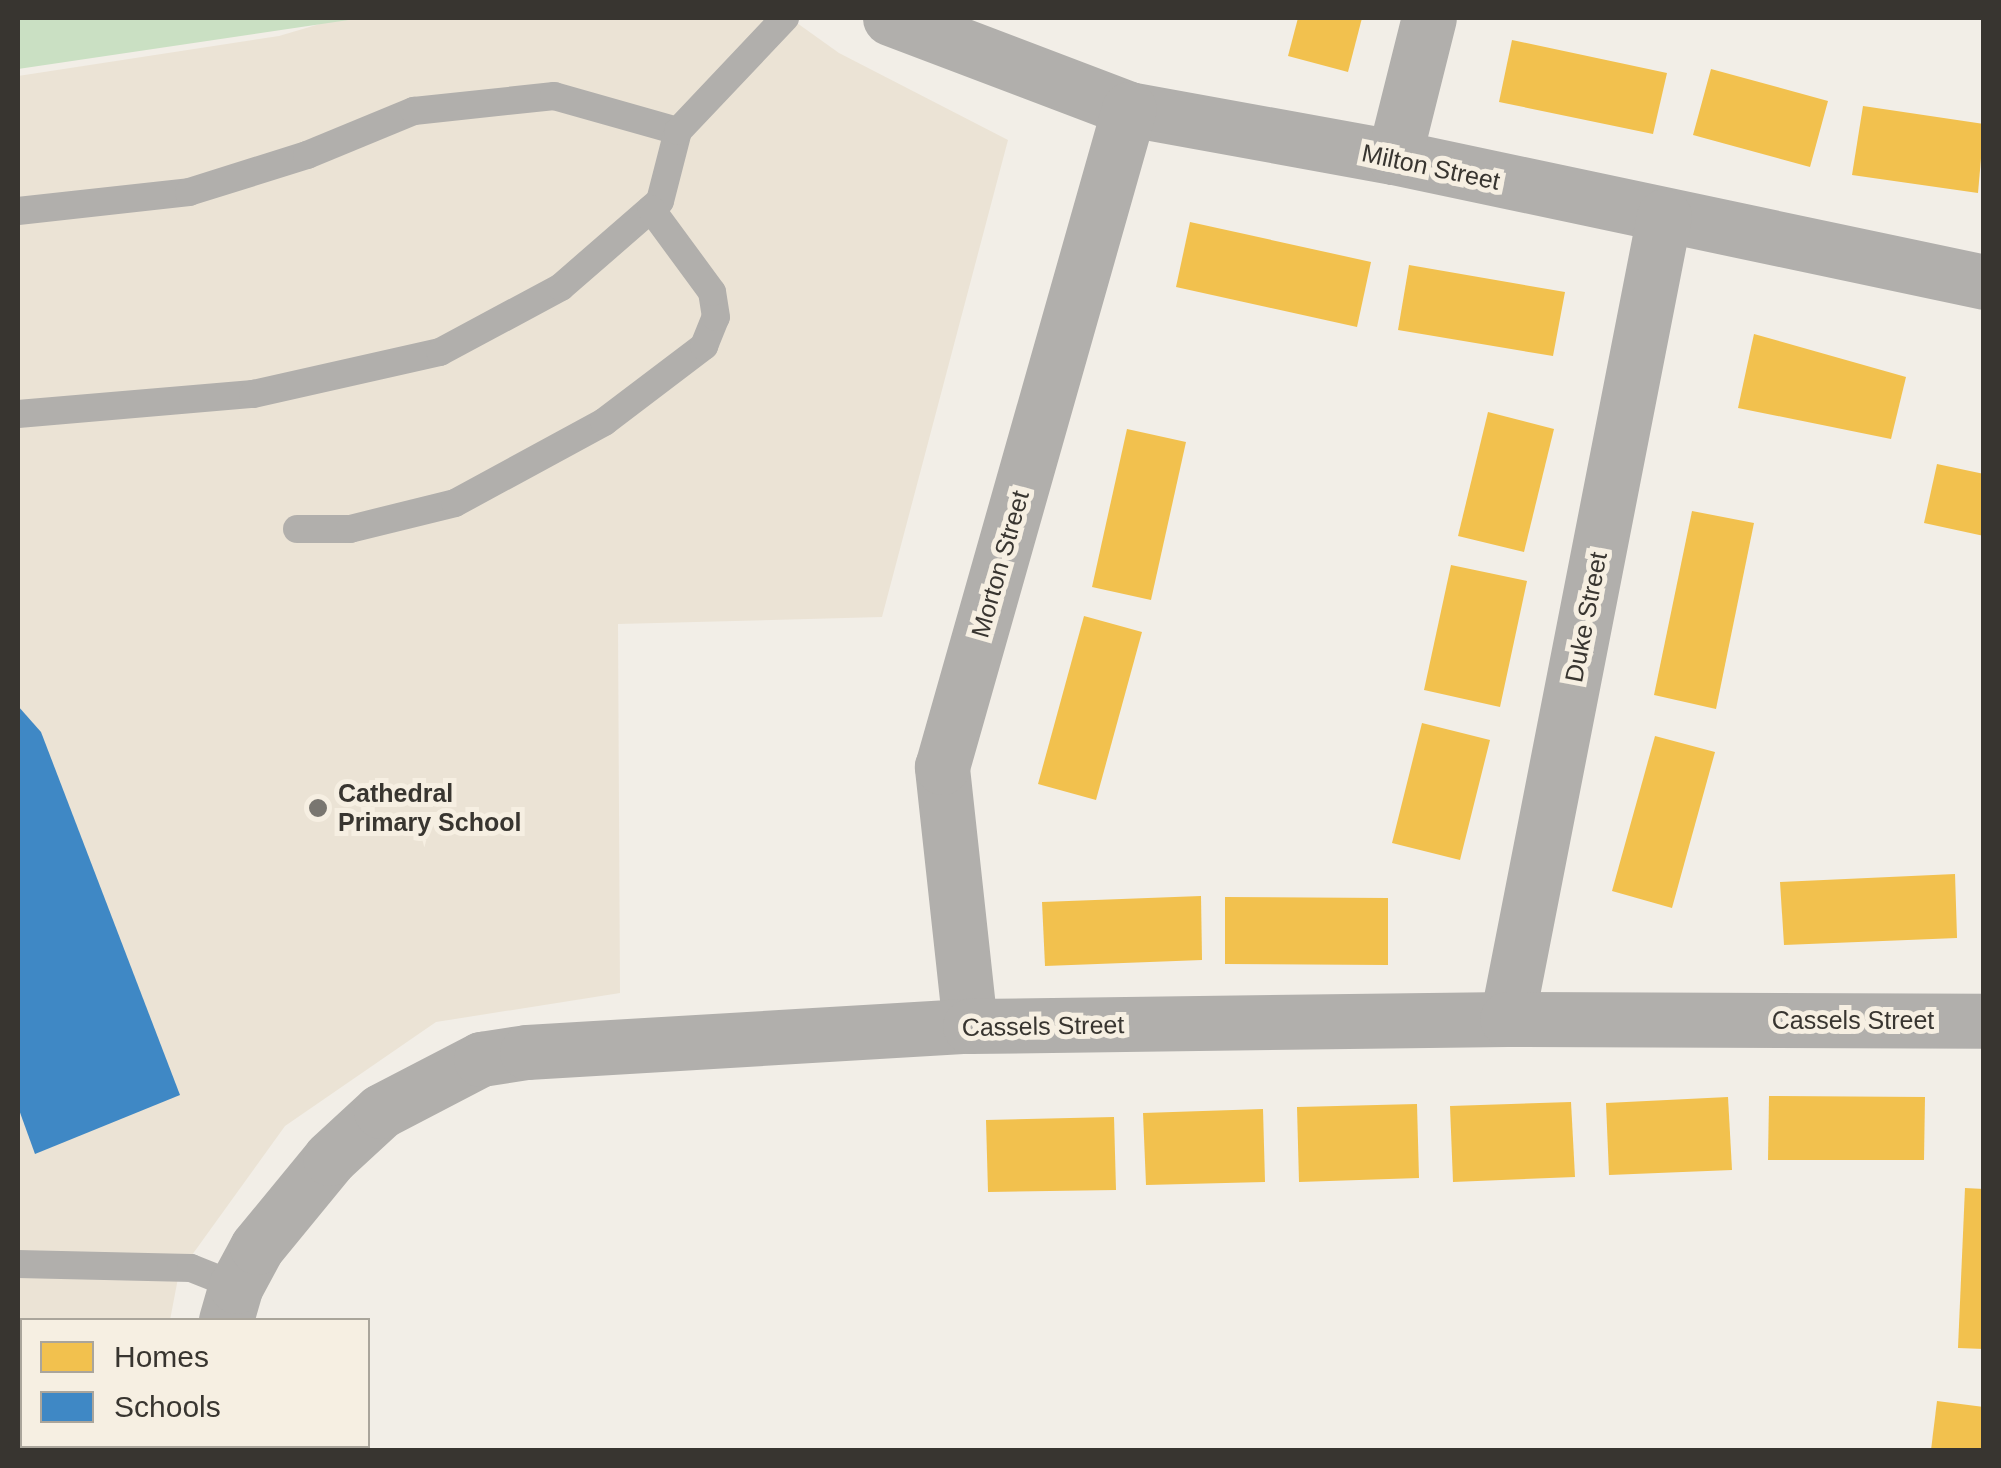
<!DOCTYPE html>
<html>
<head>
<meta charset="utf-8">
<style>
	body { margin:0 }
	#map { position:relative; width:2001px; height:1468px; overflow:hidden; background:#f2eee7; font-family:Arial,sans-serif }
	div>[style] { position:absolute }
	.built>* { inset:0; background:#ebe3d5 }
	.green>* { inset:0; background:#cae0c3 }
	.homes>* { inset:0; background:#f2c14e }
	.schools>* { inset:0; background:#3f88c5 }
	.lane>* { height:28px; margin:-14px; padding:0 14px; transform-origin:14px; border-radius:14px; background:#b1afac }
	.street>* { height:55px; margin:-27.5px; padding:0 27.5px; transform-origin:27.5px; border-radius:27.5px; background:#b1afac }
	.dots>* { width:28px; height:28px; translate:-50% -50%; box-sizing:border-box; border:5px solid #f6efe2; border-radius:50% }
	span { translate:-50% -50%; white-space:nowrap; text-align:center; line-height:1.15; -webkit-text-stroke:10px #f6efe2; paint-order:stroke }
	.street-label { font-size:25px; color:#383530 }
	.poi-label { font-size:25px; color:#383530; font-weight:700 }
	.left { translate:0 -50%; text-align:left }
	.frame { position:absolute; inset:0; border:20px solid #383530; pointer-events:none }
	.legend { position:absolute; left:20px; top:1318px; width:350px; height:130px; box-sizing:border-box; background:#f6efe2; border:2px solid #aaa59b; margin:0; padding:12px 18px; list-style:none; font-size:30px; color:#383530 }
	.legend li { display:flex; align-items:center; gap:20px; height:50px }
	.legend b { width:50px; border:2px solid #aaa59b }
</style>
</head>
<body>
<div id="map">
	<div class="built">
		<i style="clip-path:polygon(340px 18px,790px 18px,839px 53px,1008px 140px,882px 617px,618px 624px,620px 993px,436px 1022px,285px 1126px,179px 1273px,170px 1320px,22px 1320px,22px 1378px,18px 1378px,18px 76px,279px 36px)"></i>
	</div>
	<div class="green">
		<i style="clip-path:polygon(18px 18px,362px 18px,18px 69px)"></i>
	</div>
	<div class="homes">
		<i style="clip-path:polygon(1298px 18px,1362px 18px,1348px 72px,1288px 56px)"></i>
		<i style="clip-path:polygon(1512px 40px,1667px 73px,1653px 134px,1499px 102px)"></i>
		<i style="clip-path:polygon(1711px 69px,1828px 101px,1810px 167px,1693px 135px)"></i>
		<i style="clip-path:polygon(1863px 106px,1984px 124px,1978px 193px,1852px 175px)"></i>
		<i style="clip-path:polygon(1190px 222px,1371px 262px,1357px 327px,1176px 287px)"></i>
		<i style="clip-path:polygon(1409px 265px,1565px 292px,1553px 356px,1398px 330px)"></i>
		<i style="clip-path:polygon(1754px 334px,1906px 377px,1891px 439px,1738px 408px)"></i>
		<i style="clip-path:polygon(1488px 412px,1554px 429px,1524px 552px,1458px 536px)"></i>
		<i style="clip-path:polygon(1127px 429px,1186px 442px,1151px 600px,1092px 587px)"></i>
		<i style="clip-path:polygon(1937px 464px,1984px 474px,1984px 536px,1924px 523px)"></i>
		<i style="clip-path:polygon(1692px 511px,1754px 523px,1716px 709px,1654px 695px)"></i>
		<i style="clip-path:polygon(1451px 565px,1527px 581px,1500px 707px,1424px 690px)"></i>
		<i style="clip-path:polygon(1084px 616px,1142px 632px,1096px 800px,1038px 784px)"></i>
		<i style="clip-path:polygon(1422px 723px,1490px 740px,1460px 860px,1392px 843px)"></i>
		<i style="clip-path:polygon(1655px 736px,1715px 752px,1672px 908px,1612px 891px)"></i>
		<i style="clip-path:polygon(1955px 874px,1957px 938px,1784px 945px,1780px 882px)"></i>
		<i style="clip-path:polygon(1201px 896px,1202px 960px,1045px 966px,1042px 902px)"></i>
		<i style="clip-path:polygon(1225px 897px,1388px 898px,1388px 965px,1225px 964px)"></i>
		<i style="clip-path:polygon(1769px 1096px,1925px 1097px,1924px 1160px,1768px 1160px)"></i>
		<i style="clip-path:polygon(1728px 1097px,1732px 1170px,1609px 1175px,1606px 1103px)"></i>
		<i style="clip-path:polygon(1571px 1102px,1575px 1177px,1453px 1182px,1450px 1106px)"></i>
		<i style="clip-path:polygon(1417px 1104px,1419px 1178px,1299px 1182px,1297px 1107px)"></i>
		<i style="clip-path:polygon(1263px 1109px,1265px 1182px,1146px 1185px,1143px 1113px)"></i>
		<i style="clip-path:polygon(1114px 1117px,1116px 1190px,988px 1192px,986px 1120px)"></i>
		<i style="clip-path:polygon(1965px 1188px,1984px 1189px,1984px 1349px,1958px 1348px)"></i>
		<i style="clip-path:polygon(1937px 1401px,1984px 1407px,1984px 1450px,1931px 1450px)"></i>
		<i style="clip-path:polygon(288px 1446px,350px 1446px,349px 1450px,287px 1450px)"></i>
	</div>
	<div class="schools">
		<i style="clip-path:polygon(18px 706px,41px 732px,180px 1095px,35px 1154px,18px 1107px)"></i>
	</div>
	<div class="lane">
		<i style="left:18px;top:211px;width:172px;rotate:-6.3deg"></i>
		<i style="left:189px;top:192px;width:124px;rotate:-17.4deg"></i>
		<i style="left:307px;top:155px;width:116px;rotate:-22.4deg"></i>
		<i style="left:414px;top:111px;width:141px;rotate:-6.1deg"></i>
		<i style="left:554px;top:96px;width:129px;rotate:15.8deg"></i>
		<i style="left:18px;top:414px;width:236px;rotate:-4.9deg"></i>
		<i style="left:253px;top:394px;width:192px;rotate:-12.7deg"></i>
		<i style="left:440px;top:352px;width:137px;rotate:-28.2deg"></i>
		<i style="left:561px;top:287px;width:131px;rotate:-41deg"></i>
		<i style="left:660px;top:201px;width:72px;rotate:-75.6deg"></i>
		<i style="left:678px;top:131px;width:156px;rotate:-46.6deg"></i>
		<i style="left:297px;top:529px;width:53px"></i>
		<i style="left:350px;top:529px;width:108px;rotate:-13.9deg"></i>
		<i style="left:455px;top:503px;width:170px;rotate:-28.5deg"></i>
		<i style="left:604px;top:422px;width:126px;rotate:-37.2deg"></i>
		<i style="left:704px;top:346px;width:31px;rotate:-68deg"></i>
		<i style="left:716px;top:317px;width:25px;rotate:-99deg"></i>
		<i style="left:712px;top:292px;width:103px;rotate:-126.3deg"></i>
		<i style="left:18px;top:1264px;width:173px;rotate:1.3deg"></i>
		<i style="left:191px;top:1268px;width:48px;rotate:21.8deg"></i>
	</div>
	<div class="street">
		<i style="left:890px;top:18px;width:256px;rotate:20.8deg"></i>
		<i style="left:1129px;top:109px;width:269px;rotate:10.3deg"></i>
		<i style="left:1394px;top:157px;width:603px;rotate:11.96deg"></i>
		<i style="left:1394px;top:157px;width:143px;rotate:-75.9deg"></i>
		<i style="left:1507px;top:1019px;width:818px;rotate:-78.94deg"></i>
		<i style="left:970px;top:1026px;width:261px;rotate:-96.2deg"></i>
		<i style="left:942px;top:767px;width:684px;rotate:-74.14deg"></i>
		<i style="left:226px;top:1320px;width:35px;rotate:-74deg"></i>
		<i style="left:236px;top:1286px;width:44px;rotate:-61.7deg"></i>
		<i style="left:257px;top:1247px;width:115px;rotate:-50.6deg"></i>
		<i style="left:330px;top:1158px;width:69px;rotate:-42.7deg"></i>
		<i style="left:381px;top:1111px;width:113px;rotate:-27.5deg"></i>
		<i style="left:481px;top:1059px;width:47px;rotate:-8.7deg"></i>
		<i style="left:527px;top:1052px;width:444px;rotate:-3.4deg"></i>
		<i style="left:970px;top:1026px;width:537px;rotate:-0.75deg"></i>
		<i style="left:1507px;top:1019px;width:477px;rotate:0.2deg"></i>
		<i style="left:200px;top:1450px;width:4px;rotate:-76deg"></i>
	</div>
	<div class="dots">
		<i style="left:318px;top:808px;background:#797670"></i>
	</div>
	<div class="street-label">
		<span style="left:1431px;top:167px;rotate:12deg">Milton Street</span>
		<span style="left:1000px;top:564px;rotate:-74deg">Morton Street</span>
		<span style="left:1586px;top:617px;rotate:-79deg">Duke Street</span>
		<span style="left:1853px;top:1020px">Cassels Street</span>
		<span style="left:1043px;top:1026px;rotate:-1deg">Cassels Street</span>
	</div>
	<div class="poi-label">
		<span class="left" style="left:338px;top:808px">Cathedral<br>Primary School</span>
	</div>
	<div class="frame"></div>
	<ul class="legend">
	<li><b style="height:28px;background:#f2c14e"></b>Homes</li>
	<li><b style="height:28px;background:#3f88c5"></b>Schools</li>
	</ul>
</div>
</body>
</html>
